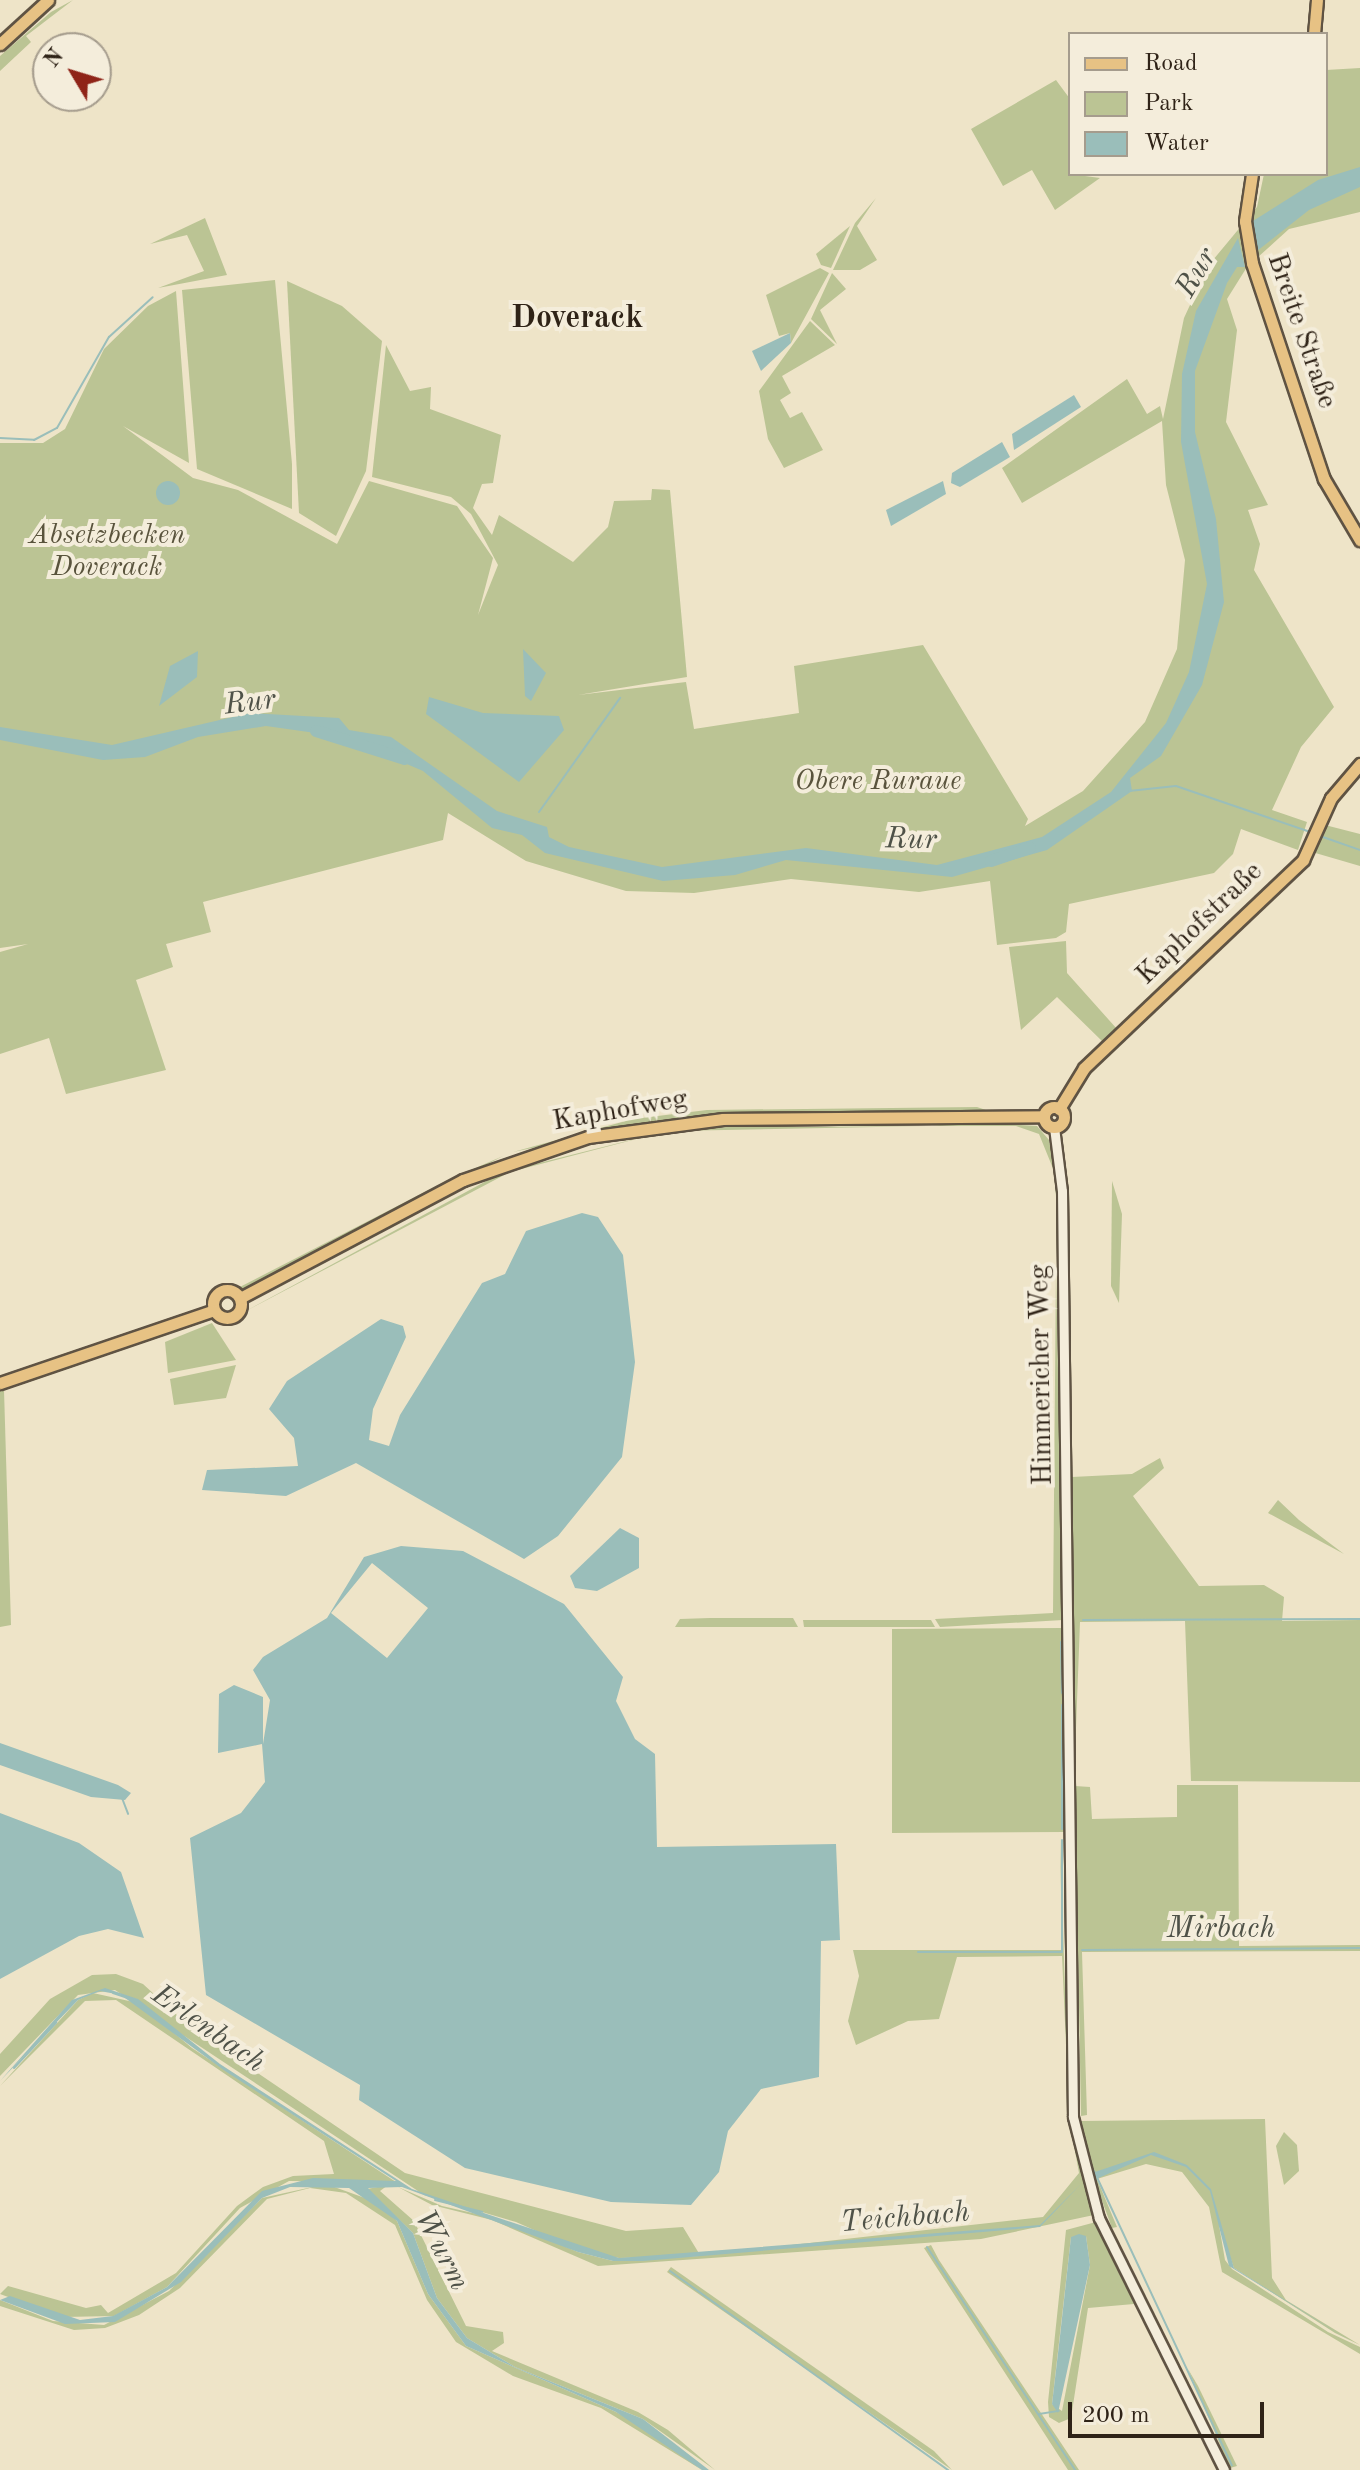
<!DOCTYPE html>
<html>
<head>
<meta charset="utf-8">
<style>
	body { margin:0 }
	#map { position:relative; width:1360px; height:2470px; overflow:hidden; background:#eee4c8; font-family:"Old Standard TT",serif }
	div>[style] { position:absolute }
	.green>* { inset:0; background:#bbc494 }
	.water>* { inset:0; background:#9abeba }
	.round { border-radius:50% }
	.stream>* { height:2px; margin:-1px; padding:0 1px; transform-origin:1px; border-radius:1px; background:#9abeba }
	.river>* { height:12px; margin:-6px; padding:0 6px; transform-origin:6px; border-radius:6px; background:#9abeba }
	.roads { filter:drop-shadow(2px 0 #5f5343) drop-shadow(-2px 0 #5f5343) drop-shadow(0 2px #5f5343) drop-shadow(0 -2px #5f5343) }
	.minor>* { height:9px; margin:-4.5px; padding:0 4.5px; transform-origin:4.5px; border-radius:4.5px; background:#f4eddb }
	.major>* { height:11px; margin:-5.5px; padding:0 5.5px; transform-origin:5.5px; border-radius:5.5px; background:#e7c284 }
	.major>.ring { margin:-5.5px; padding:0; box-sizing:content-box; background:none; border:11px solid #e7c284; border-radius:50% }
	span { translate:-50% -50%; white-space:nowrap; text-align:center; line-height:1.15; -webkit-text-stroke:8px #f4eddb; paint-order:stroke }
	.street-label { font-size:28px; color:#2f2317 }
	.park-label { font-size:28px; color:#59533c; font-style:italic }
	.water-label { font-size:30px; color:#4f5248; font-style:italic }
	.quarter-label { font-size:32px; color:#2f2317; font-weight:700 }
	.legend { position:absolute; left:1068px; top:32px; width:260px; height:144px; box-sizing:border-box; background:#f4eddb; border:2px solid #a59c8d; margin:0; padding:10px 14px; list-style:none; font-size:24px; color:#2f2317 }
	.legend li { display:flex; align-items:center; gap:16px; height:40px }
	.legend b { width:40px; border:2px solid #a59c8d }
	.north { position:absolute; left:32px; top:32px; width:80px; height:80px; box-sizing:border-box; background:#f4eddb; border:2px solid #a59c8d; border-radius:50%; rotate:308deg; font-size:22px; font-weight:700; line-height:32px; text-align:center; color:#2f2317 }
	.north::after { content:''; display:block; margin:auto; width:28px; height:36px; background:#8f2418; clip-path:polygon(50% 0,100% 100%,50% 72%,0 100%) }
	.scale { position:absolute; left:1068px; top:2402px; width:196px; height:36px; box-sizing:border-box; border:4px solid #2f2317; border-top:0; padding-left:10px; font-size:24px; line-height:28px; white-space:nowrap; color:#2f2317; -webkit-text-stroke:6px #f4eddb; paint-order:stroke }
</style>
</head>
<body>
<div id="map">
	<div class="green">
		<i style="clip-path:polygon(73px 0,26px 36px,31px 42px,0 71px,0 56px,51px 12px)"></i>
		<i style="clip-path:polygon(1360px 68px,1360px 212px,1289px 229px,1247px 267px,1227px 299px,1237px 330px,1226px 422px,1268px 505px,1248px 510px,1260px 544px,1254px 570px,1334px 707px,1301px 747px,1272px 810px,1307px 822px,1298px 850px,1241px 829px,1233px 854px,1214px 873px,1069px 904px,1066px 932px,1056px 938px,997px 945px,990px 881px,919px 892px,791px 879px,694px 893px,626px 891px,526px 861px,448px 813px,443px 840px,203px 902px,211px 932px,166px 944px,173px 967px,136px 980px,166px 1070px,66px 1094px,49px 1038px,0 1054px,0 952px,28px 944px,0 948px,0 443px,43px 443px,65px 429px,104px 349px,148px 306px,176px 291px,189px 463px,123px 426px,193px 478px,238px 490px,337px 544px,369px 481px,457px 506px,493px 558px,478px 615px,498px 565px,471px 514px,451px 497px,372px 477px,386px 345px,410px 391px,431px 387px,430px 409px,501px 435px,493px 483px,482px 484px,473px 508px,492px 535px,499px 515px,573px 562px,608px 527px,614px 501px,651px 500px,652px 489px,670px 490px,687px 677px,578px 695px,686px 682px,694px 729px,799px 713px,794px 666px,923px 645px,1028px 819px,1025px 826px,1083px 791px,1145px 722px,1177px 649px,1185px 560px,1166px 485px,1162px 421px,1022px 503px,1002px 468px,1127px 379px,1147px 414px,1160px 406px,1163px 419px,1184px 318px,1208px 266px,1257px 207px,1264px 174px,1326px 174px,1326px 70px)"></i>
		<i style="clip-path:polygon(1056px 80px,1070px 99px,1070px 174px,1100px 178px,1055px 210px,1032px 170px,1003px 186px,971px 129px)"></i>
		<i style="clip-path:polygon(876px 198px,857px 226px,877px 260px,860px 270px,833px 270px,855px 223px)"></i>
		<i style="clip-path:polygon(205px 218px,227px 275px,158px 288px,204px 271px,187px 235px,150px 244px)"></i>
		<i style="clip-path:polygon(850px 226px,831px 268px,821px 265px,816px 254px)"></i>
		<i style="clip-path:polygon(820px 268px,829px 273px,791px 343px,790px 333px,779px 336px,766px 295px)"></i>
		<i style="clip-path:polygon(832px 273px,846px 289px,820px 310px,837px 344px,811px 319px)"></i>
		<i style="clip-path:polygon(275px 280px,292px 464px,292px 509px,197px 469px,182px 290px)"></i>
		<i style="clip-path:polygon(287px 281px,342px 306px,382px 341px,366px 471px,336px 536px,299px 513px)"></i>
		<i style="clip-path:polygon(810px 321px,835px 345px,782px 376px,791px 393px,780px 400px,790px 418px,802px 412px,823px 450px,784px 468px,768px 439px,759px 391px)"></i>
		<i style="clip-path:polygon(1325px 825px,1360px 834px,1360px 866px,1312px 852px)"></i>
		<i style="clip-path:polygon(1066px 941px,1067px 973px,1117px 1029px,1103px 1042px,1057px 997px,1021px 1030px,1009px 947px)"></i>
		<i style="clip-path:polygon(977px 1107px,992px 1112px,677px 1118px,513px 1152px,633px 1119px,707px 1110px)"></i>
		<i style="clip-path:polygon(965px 1122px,1037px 1126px,1049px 1140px,1059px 1189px,1059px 1236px,1054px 1171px,1039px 1134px,1016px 1126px,932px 1126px)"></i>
		<i style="clip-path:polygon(769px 1124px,797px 1127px,927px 1126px,672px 1131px)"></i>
		<i style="clip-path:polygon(667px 1131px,510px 1172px,244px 1312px,503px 1172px)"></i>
		<i style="clip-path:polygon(503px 1156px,237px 1295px,232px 1291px,448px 1180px)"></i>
		<i style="clip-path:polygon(1112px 1181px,1122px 1214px,1119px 1303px,1111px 1286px)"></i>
		<i style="clip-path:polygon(1056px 1268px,1063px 1620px,940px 1627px,935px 1619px,1053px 1613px)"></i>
		<i style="clip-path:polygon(212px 1323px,236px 1360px,168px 1373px,165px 1342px)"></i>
		<i style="clip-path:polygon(236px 1365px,226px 1398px,174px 1405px,170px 1379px)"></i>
		<i style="clip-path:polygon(4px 1390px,11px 1625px,0 1627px,0 1391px)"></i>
		<i style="clip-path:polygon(1160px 1458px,1164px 1468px,1133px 1496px,1199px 1586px,1264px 1585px,1284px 1597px,1282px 1621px,1360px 1620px,1360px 1782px,1191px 1781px,1185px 1621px,1080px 1622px,1074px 1781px,1072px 1477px,1132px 1474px)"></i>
		<i style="clip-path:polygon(1278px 1500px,1299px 1520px,1344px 1554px,1268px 1513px)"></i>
		<i style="clip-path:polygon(710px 1618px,793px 1618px,798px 1627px,675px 1627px,680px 1619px)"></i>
		<i style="clip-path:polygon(803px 1620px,931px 1620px,935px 1627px,804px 1627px)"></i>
		<i style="clip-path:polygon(1062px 1628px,1064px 1832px,892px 1833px,892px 1629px)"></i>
		<i style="clip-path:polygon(1177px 1785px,1238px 1785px,1239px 1946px,1360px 1945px,1360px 1951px,1082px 1952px,1087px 2115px,1081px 2116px,1075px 1786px,1090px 1787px,1092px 1819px,1177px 1817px)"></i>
		<i style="clip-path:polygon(1060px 1836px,1069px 2112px,1062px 1956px,957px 1957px,939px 2019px,908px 2021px,856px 2045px,848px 2021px,859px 1976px,853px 1950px,1062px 1950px)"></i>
		<i style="clip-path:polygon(116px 1974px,143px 1984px,190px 2027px,405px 2173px,626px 2231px,683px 2227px,700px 2255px,1043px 2217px,1079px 2173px,1069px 2119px,1094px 2215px,981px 2239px,598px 2266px,492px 2220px,432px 2205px,398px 2187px,442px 2206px,499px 2219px,578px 2252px,613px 2261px,699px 2256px,619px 2258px,577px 2249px,516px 2222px,424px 2195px,115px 1990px,78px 1995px,0 2076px,0 2054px,50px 1999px,92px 1975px)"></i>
		<i style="clip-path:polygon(93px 1993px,138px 2003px,192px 2048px,396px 2182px,289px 2181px,240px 2208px,167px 2287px,114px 2316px,63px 2317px,0 2294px,8px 2286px,86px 2308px,101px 2305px,108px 2313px,176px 2273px,237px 2206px,263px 2187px,293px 2176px,334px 2174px,324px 2141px,116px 2000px,85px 2001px,0 2086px,78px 2000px)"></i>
		<i style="clip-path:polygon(1265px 2119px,1272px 2278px,1286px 2300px,1360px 2345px,1335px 2333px,1234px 2268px,1219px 2225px,1225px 2260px,1232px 2269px,1328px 2332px,1360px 2347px,1360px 2354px,1222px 2272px,1209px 2207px,1182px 2172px,1146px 2164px,1097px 2179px,1117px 2227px,1112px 2228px,1090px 2168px,1081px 2121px)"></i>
		<i style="clip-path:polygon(1284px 2132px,1297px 2145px,1299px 2171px,1284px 2185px,1276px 2146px)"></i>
		<i style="clip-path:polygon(326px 2184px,376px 2202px,397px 2221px,428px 2294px,466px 2346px,616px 2412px,654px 2433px,702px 2470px,601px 2408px,513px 2376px,456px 2342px,427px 2300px,395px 2225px,346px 2193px,310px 2188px,267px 2199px,180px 2288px,139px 2315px,105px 2328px,74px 2330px,0 2306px,0 2300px,53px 2321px,104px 2325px,169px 2291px,262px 2198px)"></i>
		<i style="clip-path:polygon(388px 2185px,380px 2191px,414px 2221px,466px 2326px,503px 2332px,504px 2343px,492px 2351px,638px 2412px,668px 2430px,715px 2470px,643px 2419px,515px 2367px,467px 2338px,437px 2298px,413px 2233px,367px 2189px)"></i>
		<i style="clip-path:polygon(evenodd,1096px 2222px,1157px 2342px,1134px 2304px,1088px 2308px,1071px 2418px,1059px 2423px,1049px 2417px,1048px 2402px,1066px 2230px,1096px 2222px,1086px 2236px,1090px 2265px,1062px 2411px,1052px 2404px,1071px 2237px,1086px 2236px)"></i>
		<i style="clip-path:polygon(931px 2245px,939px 2260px,1079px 2470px,1068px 2470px,924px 2248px)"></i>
		<i style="clip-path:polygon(671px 2267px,934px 2451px,952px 2470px,667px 2272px)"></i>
		<i style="clip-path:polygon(1188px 2369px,1198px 2386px,1237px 2466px,1230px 2468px)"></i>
	</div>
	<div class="water">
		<i style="clip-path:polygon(1360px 167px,1360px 187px,1309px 210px,1257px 251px,1253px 221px,1318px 180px)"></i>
		<i style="clip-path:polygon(1238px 238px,1245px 267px,1237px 267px,1227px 283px,1195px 371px,1195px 432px,1216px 519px,1224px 602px,1202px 685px,1161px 756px,1130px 778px,1132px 791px,1047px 850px,952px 877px,786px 860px,735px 875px,663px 881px,545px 853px,522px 835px,492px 828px,423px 771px,344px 737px,266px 726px,198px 737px,145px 757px,103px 760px,0 740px,0 727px,112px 745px,250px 713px,339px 718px,349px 730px,391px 737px,497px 811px,547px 827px,549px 837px,569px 847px,662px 867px,806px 848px,937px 865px,1042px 837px,1111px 792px,1166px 723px,1189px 672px,1207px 584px,1181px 442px,1182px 374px,1196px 311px)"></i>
		<i style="clip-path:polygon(790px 333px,791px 343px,761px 371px,752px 351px)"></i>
		<i style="clip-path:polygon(1074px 395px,1081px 407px,1014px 450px,1012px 434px)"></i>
		<i style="clip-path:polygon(1002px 442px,1010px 457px,960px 487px,951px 483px,952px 473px)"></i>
		<i class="round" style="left:156px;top:481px;width:24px;height:24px"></i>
		<i style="clip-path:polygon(943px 481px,946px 494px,891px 526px,886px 510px)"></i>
		<i style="clip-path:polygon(523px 649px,546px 673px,531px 701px,525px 696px)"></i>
		<i style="clip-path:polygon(198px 651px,197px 677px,159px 706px,170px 666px)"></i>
		<i style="clip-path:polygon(429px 697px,483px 713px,559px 716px,564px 730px,519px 782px,426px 714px)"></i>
		<i style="clip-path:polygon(582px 1213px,598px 1217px,623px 1255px,635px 1362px,622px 1457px,558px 1536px,524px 1559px,356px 1463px,286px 1496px,202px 1490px,207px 1470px,298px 1466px,294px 1438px,269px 1409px,287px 1381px,381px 1319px,403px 1326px,406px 1337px,373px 1409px,369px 1440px,389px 1446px,400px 1415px,482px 1283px,505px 1274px,526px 1231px)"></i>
		<i style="clip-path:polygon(620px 1528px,639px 1538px,639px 1568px,597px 1591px,575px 1588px,570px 1576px)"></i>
		<i style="clip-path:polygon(evenodd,401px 1546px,463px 1551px,564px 1604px,623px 1677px,616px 1701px,635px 1739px,655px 1754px,657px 1847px,836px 1844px,840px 1940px,821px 1941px,819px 2077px,761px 2089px,728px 2131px,719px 2172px,691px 2205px,611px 2202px,465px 2168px,359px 2100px,360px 2085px,206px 1995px,190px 1838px,241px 1813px,265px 1782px,262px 1744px,218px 1753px,219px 1694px,234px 1685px,263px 1697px,263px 1744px,270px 1700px,253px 1670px,263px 1657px,327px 1618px,364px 1557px,401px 1546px,372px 1563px,428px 1608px,387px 1658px,331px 1613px,372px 1563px)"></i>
		<i style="clip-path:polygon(0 1743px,118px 1785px,131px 1793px,125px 1800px,91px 1797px,0 1765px)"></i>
		<i style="clip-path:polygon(0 1813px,79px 1843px,121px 1872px,144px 1938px,108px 1929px,79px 1936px,0 1979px)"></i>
		<i style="clip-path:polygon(105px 1988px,138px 1999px,220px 2064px,412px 2189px,619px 2258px,1040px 2225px,1081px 2184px,1040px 2227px,643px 2261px,613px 2261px,578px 2252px,402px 2187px,368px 2188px,413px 2233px,437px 2298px,467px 2338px,515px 2367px,643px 2419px,709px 2470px,702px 2470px,616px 2412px,466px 2346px,428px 2294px,397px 2221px,349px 2188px,290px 2187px,262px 2198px,181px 2282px,115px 2322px,65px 2324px,0 2300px,10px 2296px,80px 2320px,113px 2316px,167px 2287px,262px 2191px,313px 2178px,396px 2181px,225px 2071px,121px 1995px,100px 1991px,78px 2000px,0 2081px,72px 2000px)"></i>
		<i style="clip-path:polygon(1154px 2152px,1187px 2165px,1211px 2189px,1234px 2268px,1360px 2347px,1229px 2266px,1210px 2191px,1186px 2167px,1151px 2155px,1094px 2180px,1092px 2173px)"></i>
		<i style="clip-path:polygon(1079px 2234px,1086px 2236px,1090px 2265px,1058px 2413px,1052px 2404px,1060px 2336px,1071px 2237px)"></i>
	</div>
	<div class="stream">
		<i style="left:0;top:438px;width:34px;rotate:3deg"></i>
		<i style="left:34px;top:440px;width:26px;rotate:-28deg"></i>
		<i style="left:57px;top:428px;width:105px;rotate:-60.3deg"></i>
		<i style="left:109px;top:337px;width:59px;rotate:-42.3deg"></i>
		<i style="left:1129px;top:791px;width:47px;rotate:-6.1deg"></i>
		<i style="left:1176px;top:786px;width:142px;rotate:18.9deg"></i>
		<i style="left:539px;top:812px;width:140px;rotate:-54.6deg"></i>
		<i style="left:1320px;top:836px;width:42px;rotate:19.3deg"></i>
		<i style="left:1083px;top:1620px;width:277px;rotate:-0.2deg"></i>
		<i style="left:1061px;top:1642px;width:51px;rotate:88.9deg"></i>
		<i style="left:1062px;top:1705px;width:124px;rotate:90deg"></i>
		<i style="left:122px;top:1798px;width:17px;rotate:69deg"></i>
		<i style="left:1082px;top:1950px;width:278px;rotate:-0.4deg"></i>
		<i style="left:918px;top:1952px;width:144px"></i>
		<i style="left:1062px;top:1952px;width:112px;rotate:-90deg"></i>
		<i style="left:113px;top:1993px;width:18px;rotate:19deg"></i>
		<i style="left:14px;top:2068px;width:62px;rotate:-47deg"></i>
		<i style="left:1094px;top:2171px;width:325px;rotate:64.9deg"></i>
		<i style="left:435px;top:2200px;width:49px;rotate:14deg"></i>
		<i style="left:927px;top:2247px;width:268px;rotate:56.4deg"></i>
		<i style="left:670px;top:2271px;width:342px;rotate:35.6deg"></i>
		<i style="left:1039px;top:2414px;width:20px;rotate:-9deg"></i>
	</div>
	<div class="river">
		<i style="left:316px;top:731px;width:93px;rotate:17.5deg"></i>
		<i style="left:991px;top:861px;width:41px;rotate:-18.4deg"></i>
	</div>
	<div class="roads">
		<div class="minor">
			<i style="left:1054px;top:1127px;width:64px;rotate:82.9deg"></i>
			<i style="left:1062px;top:1191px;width:926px;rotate:89.32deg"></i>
			<i style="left:1073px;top:2117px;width:104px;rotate:75.6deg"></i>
			<i style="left:1099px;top:2218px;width:281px;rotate:63.6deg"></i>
		</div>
		<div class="major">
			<i style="left:1314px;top:34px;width:34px;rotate:-85deg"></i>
			<i style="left:0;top:44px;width:65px;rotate:-42.5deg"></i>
			<i style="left:1252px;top:174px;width:48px;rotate:98.5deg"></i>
			<i style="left:1245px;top:221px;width:43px;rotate:80.5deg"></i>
			<i style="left:1252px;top:263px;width:228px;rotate:71.6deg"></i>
			<i style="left:1324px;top:479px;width:71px;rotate:59.5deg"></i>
			<i class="ring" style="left:1044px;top:1107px;width:9px;height:9px"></i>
			<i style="left:1059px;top:1109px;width:48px;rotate:-58.6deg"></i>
			<i style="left:1084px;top:1068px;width:302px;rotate:-43.5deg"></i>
			<i style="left:1303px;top:860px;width:68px;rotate:-65.7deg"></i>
			<i style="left:1331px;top:798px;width:45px;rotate:-49.5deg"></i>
			<i class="ring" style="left:213px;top:1290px;width:17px;height:17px"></i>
			<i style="left:240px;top:1298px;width:252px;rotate:-27.9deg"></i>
			<i style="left:463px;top:1180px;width:132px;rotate:-19deg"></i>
			<i style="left:588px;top:1137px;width:136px;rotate:-7.6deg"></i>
			<i style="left:723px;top:1119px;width:321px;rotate:-0.5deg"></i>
			<i style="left:0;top:1383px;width:226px;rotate:-18.8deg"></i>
		</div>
	</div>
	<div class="street-label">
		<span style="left:1301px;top:331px;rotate:71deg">Breite Straße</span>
		<span style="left:1200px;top:924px;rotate:-44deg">Kaphofstraße</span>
		<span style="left:620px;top:1111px;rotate:-10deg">Kaphofweg</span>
		<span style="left:1042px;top:1375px;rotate:-91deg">Himmericher Weg</span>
	</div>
	<div class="park-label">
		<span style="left:107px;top:552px">Absetzbecken<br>Doverack</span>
		<span style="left:878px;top:782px">Obere Ruraue</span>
	</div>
	<div class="water-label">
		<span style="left:1197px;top:273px;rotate:-60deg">Rur</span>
		<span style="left:250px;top:703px;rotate:-7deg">Rur</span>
		<span style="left:911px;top:840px;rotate:1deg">Rur</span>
		<span style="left:1221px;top:1929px">Mirbach</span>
		<span style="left:208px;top:2029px;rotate:35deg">Erlenbach</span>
		<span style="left:905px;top:2218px;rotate:-5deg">Teichbach</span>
		<span style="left:441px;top:2250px;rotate:63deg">Wurm</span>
	</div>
	<div class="quarter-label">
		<span style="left:577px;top:319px">Doverack</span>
	</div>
	<ul class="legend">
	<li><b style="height:10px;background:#e7c284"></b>Road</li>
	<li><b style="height:22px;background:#bbc494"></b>Park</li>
	<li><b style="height:22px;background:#9abeba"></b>Water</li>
	</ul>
	<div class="north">N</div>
	<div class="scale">200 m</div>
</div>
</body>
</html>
